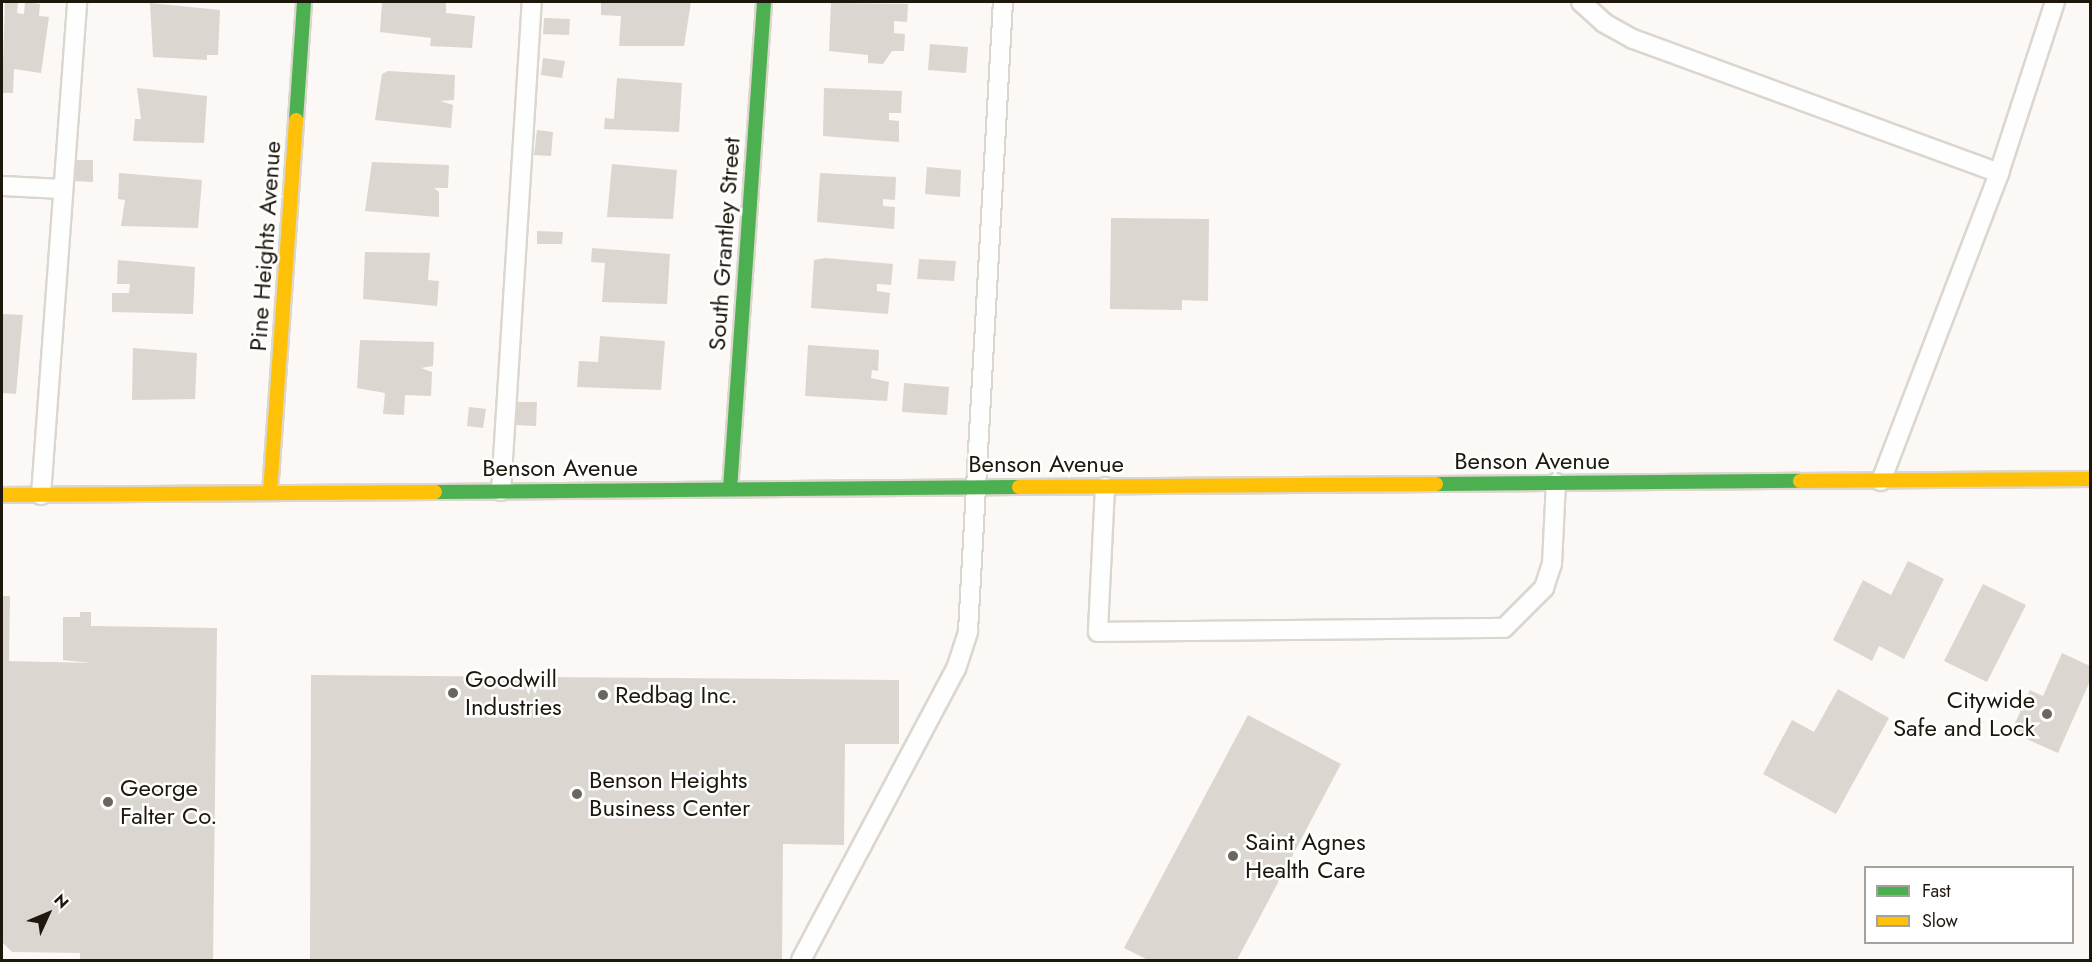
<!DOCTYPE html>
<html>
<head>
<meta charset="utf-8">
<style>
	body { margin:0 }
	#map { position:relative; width:2092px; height:962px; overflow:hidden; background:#fbf8f5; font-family:Jost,sans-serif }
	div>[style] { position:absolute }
	.building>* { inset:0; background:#dbd6d0 }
	.roads { filter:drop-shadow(2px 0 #dbd6ce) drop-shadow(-2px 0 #dbd6ce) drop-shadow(0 2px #dbd6ce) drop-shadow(0 -2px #dbd6ce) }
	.lane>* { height:18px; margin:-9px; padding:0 9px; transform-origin:9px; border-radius:9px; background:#fefefe }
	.fast>* { height:14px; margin:-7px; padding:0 7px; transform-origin:7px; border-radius:7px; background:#4caf50 }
	.slow>* { height:14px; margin:-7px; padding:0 7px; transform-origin:7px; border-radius:7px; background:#ffc107 }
	.dots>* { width:16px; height:16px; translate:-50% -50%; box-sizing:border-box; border:3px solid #fff; border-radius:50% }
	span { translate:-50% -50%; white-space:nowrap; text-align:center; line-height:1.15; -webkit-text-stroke:5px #fff; paint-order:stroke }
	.street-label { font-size:24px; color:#1e170c }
	.poi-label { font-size:24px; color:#1e170c }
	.left { translate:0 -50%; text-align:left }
	.right { translate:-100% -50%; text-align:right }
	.frame { position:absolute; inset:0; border:3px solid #1e170c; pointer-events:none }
	.legend { position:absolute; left:1864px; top:866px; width:210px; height:78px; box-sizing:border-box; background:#fff; border:2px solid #a5a29e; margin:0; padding:8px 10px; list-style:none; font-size:18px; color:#1e170c }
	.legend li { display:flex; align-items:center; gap:12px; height:30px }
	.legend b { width:30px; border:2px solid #a5a29e }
	.north { position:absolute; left:18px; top:884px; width:60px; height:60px; -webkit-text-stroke:4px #fff; paint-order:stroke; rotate:46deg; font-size:16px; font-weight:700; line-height:24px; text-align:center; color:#1e170c }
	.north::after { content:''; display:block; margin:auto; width:21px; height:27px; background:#1e170c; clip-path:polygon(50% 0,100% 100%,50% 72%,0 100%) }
</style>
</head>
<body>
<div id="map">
	<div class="building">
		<i style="clip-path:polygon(5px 2px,18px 2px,17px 13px,24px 14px,25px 2px,40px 4px,39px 16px,49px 17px,41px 73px,14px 69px,13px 93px,2px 93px)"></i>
		<i style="clip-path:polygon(382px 2px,446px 2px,446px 13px,475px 16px,472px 48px,430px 46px,431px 38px,380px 32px)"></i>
		<i style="clip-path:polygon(601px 2px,691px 2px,684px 46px,619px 46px,621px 16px,601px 15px)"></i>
		<i style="clip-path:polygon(150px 3px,220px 10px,218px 55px,207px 55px,207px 60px,153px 57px)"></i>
		<i style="clip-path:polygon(831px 3px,908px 4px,907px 22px,894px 21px,894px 33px,905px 34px,904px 51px,892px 51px,883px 64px,868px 63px,868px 55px,829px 51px)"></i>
		<i style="clip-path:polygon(544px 18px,570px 19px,569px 35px,543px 34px)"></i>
		<i style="clip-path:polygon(930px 44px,968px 47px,966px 73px,928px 70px)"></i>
		<i style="clip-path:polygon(543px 58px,565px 61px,562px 78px,541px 75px)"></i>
		<i style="clip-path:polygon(388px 71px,455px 75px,454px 100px,440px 101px,453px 105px,451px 128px,375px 120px,382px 74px)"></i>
		<i style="clip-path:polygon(617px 78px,682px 83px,679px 132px,604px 129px,605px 118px,614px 119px)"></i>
		<i style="clip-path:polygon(137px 88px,207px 96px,204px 143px,133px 141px,135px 119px,141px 119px)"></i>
		<i style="clip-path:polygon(824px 88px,902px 91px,901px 113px,889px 113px,889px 120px,899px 121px,899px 142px,823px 136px)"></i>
		<i style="clip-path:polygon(537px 130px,553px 132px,551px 156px,534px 155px)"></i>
		<i style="clip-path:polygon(76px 160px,93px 160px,93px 182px,75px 181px)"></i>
		<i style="clip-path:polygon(372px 162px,449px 165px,448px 188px,434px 188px,439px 192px,439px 217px,365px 211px)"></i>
		<i style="clip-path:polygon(612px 164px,677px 170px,673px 219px,607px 217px)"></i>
		<i style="clip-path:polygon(927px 167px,961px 170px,960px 197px,925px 194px)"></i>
		<i style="clip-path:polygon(119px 173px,202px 180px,198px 228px,121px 226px,125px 200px,118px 199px)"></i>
		<i style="clip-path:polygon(820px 173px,896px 177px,895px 200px,883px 199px,883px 206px,895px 207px,894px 229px,817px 222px)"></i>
		<i style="clip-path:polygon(1111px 218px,1209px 219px,1208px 301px,1182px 300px,1182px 310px,1110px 309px)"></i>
		<i style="clip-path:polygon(537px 231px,563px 232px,562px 244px,537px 244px)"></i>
		<i style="clip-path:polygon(592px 248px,670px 254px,667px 304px,602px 302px,605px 263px,591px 262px)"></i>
		<i style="clip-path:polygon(365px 252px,430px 253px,428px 280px,439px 281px,437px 306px,363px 299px)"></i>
		<i style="clip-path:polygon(825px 258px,893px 264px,891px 285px,877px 284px,877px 291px,890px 293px,888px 314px,811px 308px,814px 260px)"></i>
		<i style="clip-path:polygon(919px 259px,956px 261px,954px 281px,917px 279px)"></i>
		<i style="clip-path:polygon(118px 260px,195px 267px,193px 314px,112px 312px,112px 293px,129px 293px,130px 284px,117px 284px)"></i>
		<i style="clip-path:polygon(2px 314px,23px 315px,16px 394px,2px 393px)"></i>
		<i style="clip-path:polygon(600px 336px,665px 341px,661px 390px,577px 387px,579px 361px,598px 362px)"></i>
		<i style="clip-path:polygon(360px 340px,434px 342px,433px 366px,421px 368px,432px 372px,431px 396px,405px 395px,404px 415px,383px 414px,385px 393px,357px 388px)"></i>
		<i style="clip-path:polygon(808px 345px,879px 350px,878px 371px,872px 370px,871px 378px,889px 382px,887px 401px,805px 396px)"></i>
		<i style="clip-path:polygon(133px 348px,197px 353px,195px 399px,132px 400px)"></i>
		<i style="clip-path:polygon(904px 383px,949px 387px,947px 415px,902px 412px)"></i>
		<i style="clip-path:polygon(517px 402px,537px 402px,536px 426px,516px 425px)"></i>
		<i style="clip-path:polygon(469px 407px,486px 409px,483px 428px,467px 426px)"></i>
		<i style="clip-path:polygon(1908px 561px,1944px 579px,1904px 659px,1879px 646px,1872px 661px,1833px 640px,1863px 580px,1891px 595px)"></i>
		<i style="clip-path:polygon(1983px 584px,2026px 605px,1987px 682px,1944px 661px)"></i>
		<i style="clip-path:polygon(2px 596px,10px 596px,9px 661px,91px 663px,63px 660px,63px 617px,80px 617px,80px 612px,91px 612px,91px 626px,217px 628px,213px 960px,80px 960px,80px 953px,12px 952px,2px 942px)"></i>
		<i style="clip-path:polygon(2062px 653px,2090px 666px,2090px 681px,2058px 753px,2011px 732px,2030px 690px,2043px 696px)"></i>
		<i style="clip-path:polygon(311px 675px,899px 680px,899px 744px,845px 744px,844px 845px,783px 844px,782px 960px,310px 960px)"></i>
		<i style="clip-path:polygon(1838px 689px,1889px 718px,1836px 814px,1763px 774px,1792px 720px,1814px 732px)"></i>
		<i style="clip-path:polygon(1248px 715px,1341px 764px,1237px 960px,1148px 960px,1124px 948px)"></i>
	</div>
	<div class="roads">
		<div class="lane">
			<i style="left:1581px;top:2px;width:31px;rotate:42deg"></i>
			<i style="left:1604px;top:23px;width:33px;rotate:29deg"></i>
			<i style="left:1633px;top:39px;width:390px;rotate:20.1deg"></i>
			<i style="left:2px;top:186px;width:61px;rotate:2.8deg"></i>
			<i style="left:1881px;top:481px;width:330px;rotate:-69deg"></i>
			<i style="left:1999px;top:173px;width:180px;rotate:-71.9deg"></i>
			<i style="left:1105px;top:487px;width:145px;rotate:92.8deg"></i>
			<i style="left:1098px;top:632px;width:406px;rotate:-0.6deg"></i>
			<i style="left:1504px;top:628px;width:57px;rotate:-45deg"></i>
			<i style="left:1544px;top:588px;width:25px;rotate:-72deg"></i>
			<i style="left:1552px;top:564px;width:81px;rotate:-87.2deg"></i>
			<i style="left:501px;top:491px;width:490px;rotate:-86.4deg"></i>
			<i style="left:41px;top:495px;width:494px;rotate:-85.8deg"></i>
			<i style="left:801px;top:960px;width:330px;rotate:-62deg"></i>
			<i style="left:956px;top:669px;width:40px;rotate:-72deg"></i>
			<i style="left:968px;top:631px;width:630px;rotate:-86.82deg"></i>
		</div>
		<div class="fast">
			<i style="left:296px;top:120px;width:118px;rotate:-86.1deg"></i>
			<i style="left:1436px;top:484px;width:364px;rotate:-0.5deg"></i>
			<i style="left:730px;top:489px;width:488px;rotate:-86deg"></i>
			<i style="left:435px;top:492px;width:584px;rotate:-0.49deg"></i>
		</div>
		<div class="slow">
			<i style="left:1800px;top:481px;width:290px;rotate:-0.4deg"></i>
			<i style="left:1019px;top:487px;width:417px;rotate:-0.4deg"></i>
			<i style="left:270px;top:493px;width:374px;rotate:-86deg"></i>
			<i style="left:2px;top:495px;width:433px;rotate:-0.4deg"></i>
		</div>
	</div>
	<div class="dots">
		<i style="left:453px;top:693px;background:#6b665e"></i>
		<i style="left:603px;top:695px;background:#6b665e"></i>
		<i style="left:2047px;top:714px;background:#6b665e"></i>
		<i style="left:577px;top:794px;background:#6b665e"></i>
		<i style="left:108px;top:802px;background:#6b665e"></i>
		<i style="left:1233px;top:856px;background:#6b665e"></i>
	</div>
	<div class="street-label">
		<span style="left:724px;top:244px;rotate:-86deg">South Grantley Street</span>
		<span style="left:265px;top:246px;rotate:-86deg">Pine Heights Avenue</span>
		<span style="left:1532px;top:461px">Benson Avenue</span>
		<span style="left:1046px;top:464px">Benson Avenue</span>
		<span style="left:560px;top:468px">Benson Avenue</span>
	</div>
	<div class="poi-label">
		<span class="left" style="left:465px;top:693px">Goodwill<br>Industries</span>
		<span class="left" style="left:615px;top:695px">Redbag Inc.</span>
		<span class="right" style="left:2035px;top:714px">Citywide<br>Safe and Lock</span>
		<span class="left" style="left:589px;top:794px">Benson Heights<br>Business Center</span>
		<span class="left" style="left:120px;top:802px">George<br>Falter Co.</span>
		<span class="left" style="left:1245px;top:856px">Saint Agnes<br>Health Care</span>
	</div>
	<div class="frame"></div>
	<ul class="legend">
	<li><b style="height:8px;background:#4caf50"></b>Fast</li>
	<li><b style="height:8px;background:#ffc107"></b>Slow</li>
	</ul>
	<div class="north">N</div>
</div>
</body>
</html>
